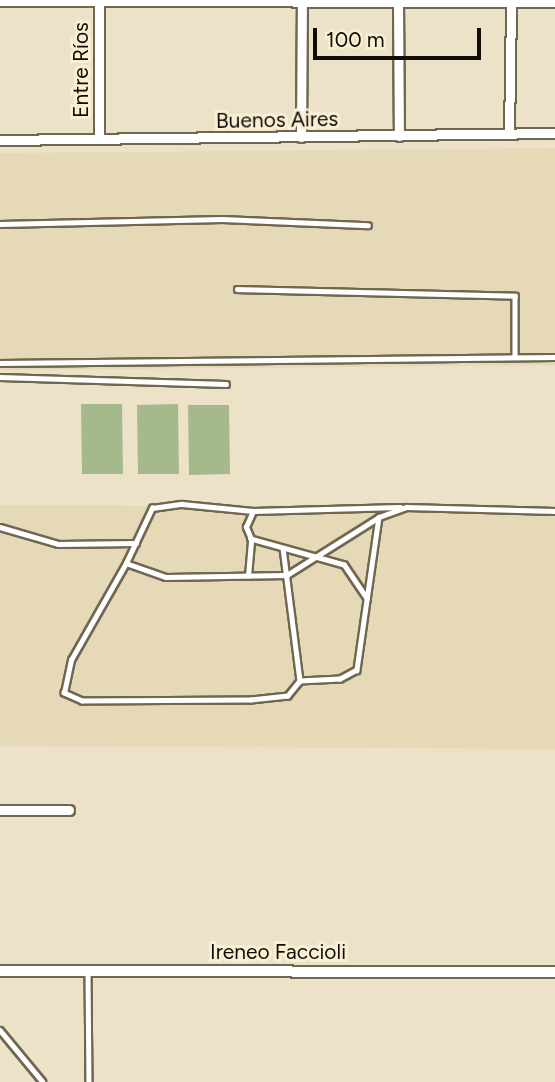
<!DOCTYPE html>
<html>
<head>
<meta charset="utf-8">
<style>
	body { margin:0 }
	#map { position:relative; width:555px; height:1082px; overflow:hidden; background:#ece2c8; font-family:Figtree,sans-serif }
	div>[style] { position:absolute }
	.built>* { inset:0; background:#e6d9b8 }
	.green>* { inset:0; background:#a6b98c }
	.roads { filter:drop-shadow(2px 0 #706751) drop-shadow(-2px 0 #706751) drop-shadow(0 2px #706751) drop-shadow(0 -2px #706751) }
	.service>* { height:4.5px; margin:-2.25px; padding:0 2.25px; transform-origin:2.25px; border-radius:2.25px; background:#fff }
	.minor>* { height:9px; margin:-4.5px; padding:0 4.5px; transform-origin:4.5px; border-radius:4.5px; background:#fff }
	.tertiary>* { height:10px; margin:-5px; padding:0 5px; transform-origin:5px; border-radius:5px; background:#fff }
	span { translate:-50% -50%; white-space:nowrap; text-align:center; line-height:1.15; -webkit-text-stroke:6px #f9efd5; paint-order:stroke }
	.street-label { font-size:21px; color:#100d05 }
	.scale { position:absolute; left:313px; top:28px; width:168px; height:32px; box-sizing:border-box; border:4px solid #100d05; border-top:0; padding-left:9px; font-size:21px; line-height:24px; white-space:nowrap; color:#100d05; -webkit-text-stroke:5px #f9efd5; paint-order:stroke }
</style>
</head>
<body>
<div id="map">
	<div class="built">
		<i style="clip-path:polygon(555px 148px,555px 365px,0 370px,0 153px)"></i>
		<i style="clip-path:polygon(0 505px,555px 508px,555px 749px,0 746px)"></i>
	</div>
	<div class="green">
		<i style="clip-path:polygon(81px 404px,122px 404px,123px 474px,82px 474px)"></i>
		<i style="clip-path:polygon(178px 404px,179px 474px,138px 474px,137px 405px)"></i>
		<i style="clip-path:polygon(188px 405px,229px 405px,230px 474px,189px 475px)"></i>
	</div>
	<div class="roads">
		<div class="service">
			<i style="left:0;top:224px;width:222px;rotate:-1.3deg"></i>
			<i style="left:222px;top:219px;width:146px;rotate:2.4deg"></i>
			<i style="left:237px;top:289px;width:278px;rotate:1.4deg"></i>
			<i style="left:515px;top:296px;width:61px;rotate:90deg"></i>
			<i style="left:0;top:363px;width:555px;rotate:-0.62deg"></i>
			<i style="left:0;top:377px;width:226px;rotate:1.8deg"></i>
			<i style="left:379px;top:517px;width:155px;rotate:98.2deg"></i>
			<i style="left:357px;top:670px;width:19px;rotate:152deg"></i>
			<i style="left:340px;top:679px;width:40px;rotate:177.1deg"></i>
			<i style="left:300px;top:681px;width:19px;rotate:129deg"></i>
			<i style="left:288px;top:696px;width:37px;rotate:174deg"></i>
			<i style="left:251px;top:700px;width:169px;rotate:179.7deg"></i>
			<i style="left:82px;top:701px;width:20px;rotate:-156deg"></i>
			<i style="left:64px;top:693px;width:34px;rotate:-78deg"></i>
			<i style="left:71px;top:660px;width:112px;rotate:-60.4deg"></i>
			<i style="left:126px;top:563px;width:42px;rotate:19.3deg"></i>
			<i style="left:166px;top:577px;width:121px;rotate:-0.9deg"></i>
			<i style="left:287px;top:575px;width:109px;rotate:-32.2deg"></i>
			<i style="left:379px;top:517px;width:29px;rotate:-20deg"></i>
			<i style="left:406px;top:507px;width:149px;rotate:1.5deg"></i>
			<i style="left:0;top:527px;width:60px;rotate:16.3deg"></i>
			<i style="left:58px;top:544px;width:78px;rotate:-0.7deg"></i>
			<i style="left:283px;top:548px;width:134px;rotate:82.7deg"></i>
			<i style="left:126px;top:563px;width:61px;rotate:-64.7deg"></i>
			<i style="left:152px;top:508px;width:30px;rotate:-8deg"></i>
			<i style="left:182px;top:504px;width:71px;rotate:5.6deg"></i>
			<i style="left:248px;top:576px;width:37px;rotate:-85deg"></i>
			<i style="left:367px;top:599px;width:41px;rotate:-124.1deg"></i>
			<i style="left:344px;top:565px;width:97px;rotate:-164.4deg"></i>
			<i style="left:251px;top:539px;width:13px;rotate:-113deg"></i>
			<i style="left:246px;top:527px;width:17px;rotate:-66deg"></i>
			<i style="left:253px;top:511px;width:147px;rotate:-1.6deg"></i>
			<i style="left:88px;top:971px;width:111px;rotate:89.5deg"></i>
			<i style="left:0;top:1030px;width:67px;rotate:50.4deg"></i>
		</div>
		<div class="minor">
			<i style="left:99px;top:0;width:139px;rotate:90deg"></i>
			<i style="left:0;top:1px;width:555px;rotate:0.1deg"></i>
			<i style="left:398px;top:2px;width:134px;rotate:89.6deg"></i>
			<i style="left:509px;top:134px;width:134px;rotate:-89.1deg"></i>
			<i style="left:301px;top:137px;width:137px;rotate:-89.6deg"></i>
			<i style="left:0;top:140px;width:555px;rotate:-0.72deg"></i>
			<i style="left:0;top:810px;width:69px"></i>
		</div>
		<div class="tertiary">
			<i style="left:0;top:971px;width:555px;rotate:0.1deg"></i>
		</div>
	</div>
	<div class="street-label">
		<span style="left:81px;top:70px;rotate:-90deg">Entre Ríos</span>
		<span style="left:277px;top:120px;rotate:-1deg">Buenos Aires</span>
		<span style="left:278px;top:952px">Ireneo Faccioli</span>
	</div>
	<div class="scale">100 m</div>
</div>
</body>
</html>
